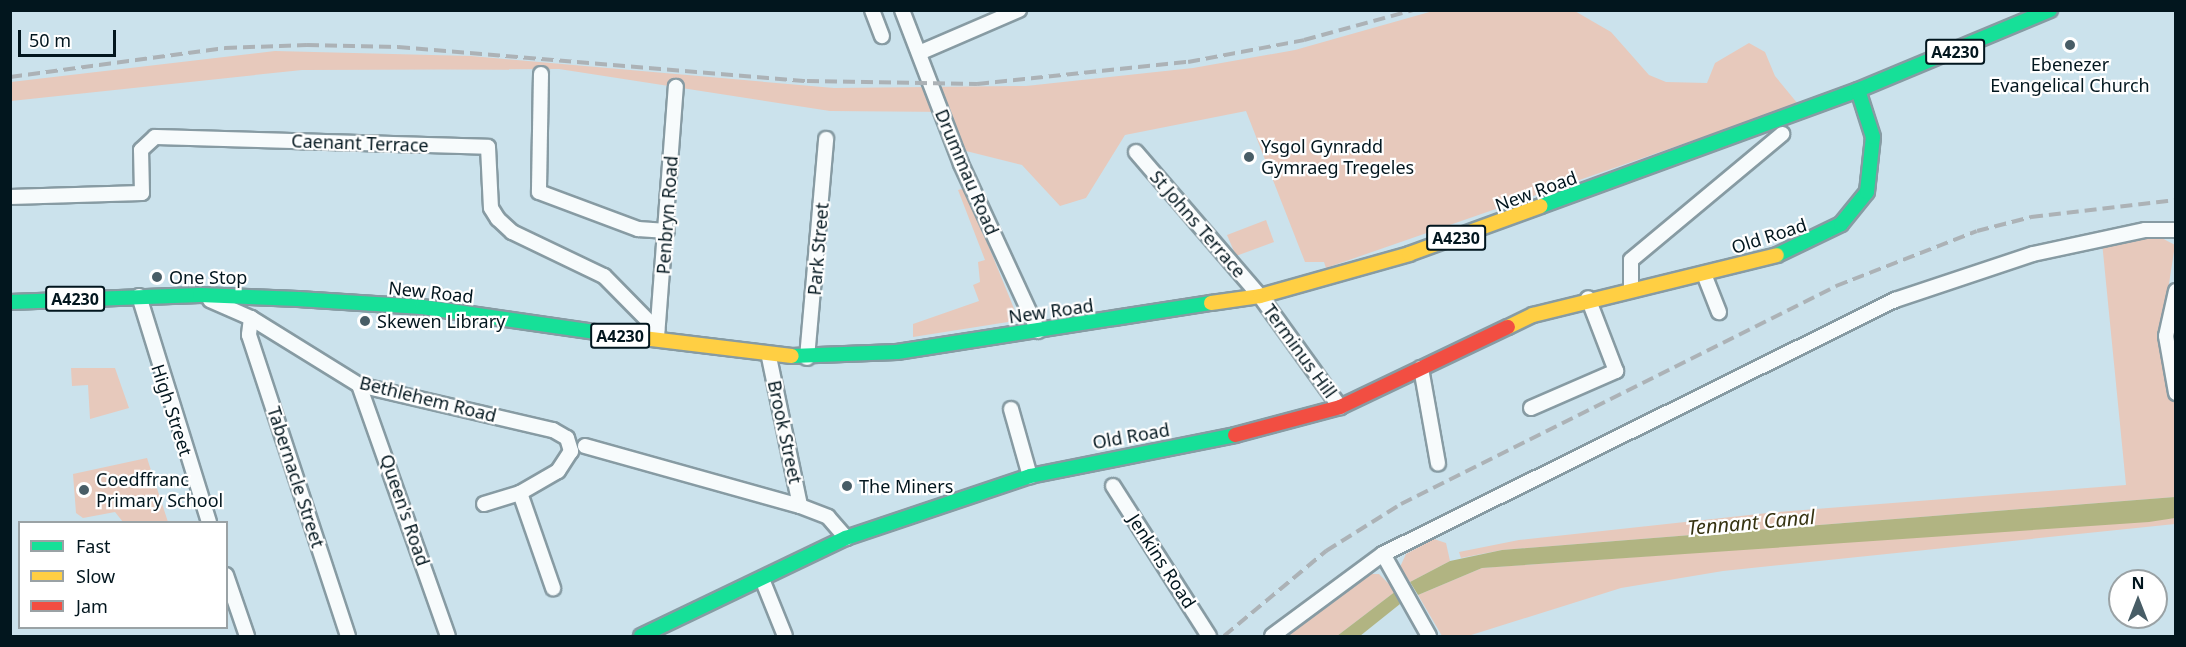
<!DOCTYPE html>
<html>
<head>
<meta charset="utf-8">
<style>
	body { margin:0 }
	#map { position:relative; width:2186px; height:647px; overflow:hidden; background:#cbe2ec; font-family:"Noto Sans",sans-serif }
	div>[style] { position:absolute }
	.green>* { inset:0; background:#e7c9bc }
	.water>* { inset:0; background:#b1b482 }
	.roads { filter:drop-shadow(2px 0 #879ba3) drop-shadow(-2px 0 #879ba3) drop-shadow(0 2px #879ba3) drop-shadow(0 -2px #879ba3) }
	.street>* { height:14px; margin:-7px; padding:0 7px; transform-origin:7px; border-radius:7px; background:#f7fbfc }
	.fast>* { height:14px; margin:-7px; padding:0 7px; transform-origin:7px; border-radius:7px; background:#16e098 }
	.slow>* { height:14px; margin:-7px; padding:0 7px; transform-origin:7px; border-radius:7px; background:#ffcf43 }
	.jam>* { height:14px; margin:-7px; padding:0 7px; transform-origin:7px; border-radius:7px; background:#f24e42 }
	.rail>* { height:4px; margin-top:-2px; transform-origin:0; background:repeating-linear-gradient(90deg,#acb2b6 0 12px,transparent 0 18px) }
	.dots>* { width:16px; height:16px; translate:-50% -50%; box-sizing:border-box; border:3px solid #fff; border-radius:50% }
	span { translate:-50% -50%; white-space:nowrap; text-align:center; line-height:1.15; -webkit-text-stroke:4.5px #fff; paint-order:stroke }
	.shield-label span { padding:2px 4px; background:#fff; border:2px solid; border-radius:4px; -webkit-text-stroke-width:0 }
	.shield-label { font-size:16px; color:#02161e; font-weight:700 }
	.poi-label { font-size:18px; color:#02161e }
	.left { translate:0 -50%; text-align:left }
	.street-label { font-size:18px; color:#02161e }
	.water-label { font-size:20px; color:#373412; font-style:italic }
	.frame { position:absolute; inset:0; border:12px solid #02161e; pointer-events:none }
	.legend { position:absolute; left:18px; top:521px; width:210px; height:108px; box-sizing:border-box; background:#fff; border:2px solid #9aa2a5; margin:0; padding:8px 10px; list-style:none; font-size:18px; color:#02161e }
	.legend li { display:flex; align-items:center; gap:12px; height:30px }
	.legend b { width:30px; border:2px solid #9aa2a5 }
	.north { position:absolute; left:2108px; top:569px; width:60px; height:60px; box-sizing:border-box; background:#fff; border:2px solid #9aa2a5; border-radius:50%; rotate:0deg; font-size:16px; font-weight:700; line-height:24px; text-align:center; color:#02161e }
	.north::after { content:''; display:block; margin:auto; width:21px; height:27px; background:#485d66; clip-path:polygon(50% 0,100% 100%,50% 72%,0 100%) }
	.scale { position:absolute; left:18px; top:30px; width:98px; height:27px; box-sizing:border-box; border:3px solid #02161e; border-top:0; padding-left:8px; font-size:18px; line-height:21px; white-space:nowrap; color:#02161e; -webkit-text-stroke:4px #fff; paint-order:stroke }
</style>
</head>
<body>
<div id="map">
	<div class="green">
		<i style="clip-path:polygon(1573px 10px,1611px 32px,1649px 75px,1666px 82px,1707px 83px,1715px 63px,1749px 43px,1765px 52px,1775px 76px,1798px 104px,1326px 268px,1324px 262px,1305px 262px,1246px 111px,1125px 135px,1086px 198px,1060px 206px,1022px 165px,966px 151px,950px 112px,830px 111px,559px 69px,302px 70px,11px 101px,11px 82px,275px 51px,471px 56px,834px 88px,1026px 86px,1193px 68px,1295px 50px,1433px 11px)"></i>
		<i style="clip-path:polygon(965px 188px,1015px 311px,1008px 322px,913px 337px,913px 324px,979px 301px,973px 285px,980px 282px,978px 262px,985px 260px,958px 190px)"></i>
		<i style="clip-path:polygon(1266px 220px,1274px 242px,1236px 256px,1227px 235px)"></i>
		<i style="clip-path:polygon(2156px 235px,2175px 245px,2159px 348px,2175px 406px,2175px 497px,1502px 550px,1461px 558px,1459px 552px,1519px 540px,1777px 512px,2126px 485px,2102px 242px)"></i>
		<i style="clip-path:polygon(71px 368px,115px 368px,129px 408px,90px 419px,88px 385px,72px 386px)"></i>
		<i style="clip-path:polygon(147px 458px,168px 522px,123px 522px,115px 512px,83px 518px,76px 513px,73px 474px)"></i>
		<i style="clip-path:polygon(2175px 518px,2175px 524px,1723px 571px,1621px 588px,1468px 636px,1442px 636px,1418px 595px,1482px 568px)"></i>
		<i style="clip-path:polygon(1434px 539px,1446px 543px,1450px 561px,1410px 582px,1400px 567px,1406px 554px)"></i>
		<i style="clip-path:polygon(1363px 574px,1379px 574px,1396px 591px,1337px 636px,1285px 636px)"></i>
	</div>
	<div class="water">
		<i style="clip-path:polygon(2175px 497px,2175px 518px,2149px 522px,1482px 568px,1418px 595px,1410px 582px,1450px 561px,1502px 550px)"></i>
		<i style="clip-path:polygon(1396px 591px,1400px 604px,1360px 636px,1337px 636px)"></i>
	</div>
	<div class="roads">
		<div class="street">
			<i style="left:872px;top:10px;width:28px;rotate:69deg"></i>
			<i style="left:902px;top:10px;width:165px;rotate:69deg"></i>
			<i style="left:961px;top:164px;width:184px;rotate:65.2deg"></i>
			<i style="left:919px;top:53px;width:109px;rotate:-23.3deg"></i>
			<i style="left:541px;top:74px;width:118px;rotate:91deg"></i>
			<i style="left:539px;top:192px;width:106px;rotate:20.5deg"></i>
			<i style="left:638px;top:229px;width:29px;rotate:4deg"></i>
			<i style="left:1136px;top:152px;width:190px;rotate:49.3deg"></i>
			<i style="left:1260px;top:296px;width:137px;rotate:54.2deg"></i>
			<i style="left:10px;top:197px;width:132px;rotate:-1.7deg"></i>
			<i style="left:142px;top:193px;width:43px;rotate:-91.3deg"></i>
			<i style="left:141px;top:150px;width:19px;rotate:-43deg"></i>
			<i style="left:155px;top:137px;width:333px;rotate:1.7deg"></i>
			<i style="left:488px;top:147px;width:61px;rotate:87.2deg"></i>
			<i style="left:491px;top:208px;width:13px;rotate:58deg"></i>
			<i style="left:498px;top:219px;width:19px;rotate:43deg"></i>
			<i style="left:512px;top:232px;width:102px;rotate:25.6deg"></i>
			<i style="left:604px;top:276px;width:76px;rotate:45.5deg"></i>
			<i style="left:1704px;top:274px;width:41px;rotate:68.5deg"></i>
			<i style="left:1631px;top:287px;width:27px;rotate:-90deg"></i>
			<i style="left:1631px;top:260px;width:197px;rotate:-39.8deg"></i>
			<i style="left:2176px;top:291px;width:46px;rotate:102.5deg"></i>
			<i style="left:2166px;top:336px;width:58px;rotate:80deg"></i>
			<i style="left:139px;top:296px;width:237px;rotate:72.8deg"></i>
			<i style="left:210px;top:300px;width:45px;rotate:23.7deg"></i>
			<i style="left:251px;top:318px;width:127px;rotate:31.8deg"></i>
			<i style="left:359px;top:385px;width:199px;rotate:13.1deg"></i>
			<i style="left:553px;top:430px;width:16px;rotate:30deg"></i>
			<i style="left:567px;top:438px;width:14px;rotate:73deg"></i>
			<i style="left:571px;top:451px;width:24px;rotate:123deg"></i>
			<i style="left:558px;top:471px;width:44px;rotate:149.9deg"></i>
			<i style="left:520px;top:493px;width:101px;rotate:70.8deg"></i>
			<i style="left:251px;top:318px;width:17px;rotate:97deg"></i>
			<i style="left:249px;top:335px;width:317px;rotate:71.8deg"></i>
			<i style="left:657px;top:337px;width:251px;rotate:-85.7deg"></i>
			<i style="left:769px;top:357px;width:152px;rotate:78.2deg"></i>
			<i style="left:807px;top:358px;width:220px;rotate:-85deg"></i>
			<i style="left:1421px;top:368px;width:97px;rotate:79.9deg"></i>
			<i style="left:359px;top:385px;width:266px;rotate:70.5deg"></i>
			<i style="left:1531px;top:408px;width:93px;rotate:-23.5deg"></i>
			<i style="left:1616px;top:371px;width:78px;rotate:-111deg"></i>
			<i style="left:1011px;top:409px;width:70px;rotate:74.2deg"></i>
			<i style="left:585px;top:446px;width:223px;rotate:15.6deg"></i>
			<i style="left:800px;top:506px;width:30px;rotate:21deg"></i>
			<i style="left:828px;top:517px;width:28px;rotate:49deg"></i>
			<i style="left:1113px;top:486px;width:178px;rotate:57.4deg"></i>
			<i style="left:484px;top:504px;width:38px;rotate:-17deg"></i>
			<i style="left:1383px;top:554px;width:94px;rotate:60.7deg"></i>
			<i style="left:226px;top:575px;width:65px;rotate:71deg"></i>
			<i style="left:762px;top:579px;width:61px;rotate:68deg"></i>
			<i style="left:1272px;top:636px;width:138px;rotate:-36.5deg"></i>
			<i style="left:1383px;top:554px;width:572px;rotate:-26.39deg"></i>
			<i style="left:1895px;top:300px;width:145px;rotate:-18.4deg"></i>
			<i style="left:2033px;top:254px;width:115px;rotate:-12.1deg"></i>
			<i style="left:2145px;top:230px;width:31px"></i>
		</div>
		<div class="fast">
			<i style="left:1541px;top:206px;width:338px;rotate:-20.1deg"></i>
			<i style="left:1858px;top:90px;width:208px;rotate:-22.6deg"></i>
			<i style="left:1777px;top:255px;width:71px;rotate:-25.8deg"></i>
			<i style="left:1841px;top:224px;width:41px;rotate:-50.9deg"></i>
			<i style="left:1867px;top:192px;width:55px;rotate:-83.8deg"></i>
			<i style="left:1873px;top:137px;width:49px;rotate:-107.7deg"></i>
			<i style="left:10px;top:302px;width:190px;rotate:-2.1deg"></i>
			<i style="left:200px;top:295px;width:98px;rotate:2.3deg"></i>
			<i style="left:298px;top:299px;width:124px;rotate:3.7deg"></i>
			<i style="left:422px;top:307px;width:190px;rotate:8.2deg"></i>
			<i style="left:792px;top:356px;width:105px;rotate:-2.2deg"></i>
			<i style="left:897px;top:352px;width:318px;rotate:-8.9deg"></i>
			<i style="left:641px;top:636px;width:227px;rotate:-25.6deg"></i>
			<i style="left:846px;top:538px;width:194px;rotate:-18.6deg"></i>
			<i style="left:1030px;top:476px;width:209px;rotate:-11.3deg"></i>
		</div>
		<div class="slow">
			<i style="left:1211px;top:303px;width:49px;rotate:-8.1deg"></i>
			<i style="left:1260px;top:296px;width:155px;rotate:-15.7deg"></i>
			<i style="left:1409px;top:254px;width:140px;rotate:-20deg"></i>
			<i style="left:1508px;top:327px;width:28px;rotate:-26deg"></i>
			<i style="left:1533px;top:315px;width:251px;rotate:-13.8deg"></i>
			<i style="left:610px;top:334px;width:183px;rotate:6.9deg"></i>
		</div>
		<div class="jam">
			<i style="left:1235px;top:435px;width:109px;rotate:-14.9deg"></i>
			<i style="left:1340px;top:407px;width:186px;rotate:-25.5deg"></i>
		</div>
	</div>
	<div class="rail">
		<i style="left:10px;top:77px;width:217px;rotate:-7.7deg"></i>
		<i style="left:225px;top:48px;width:82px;rotate:-2.1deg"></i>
		<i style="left:307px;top:45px;width:91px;rotate:1.3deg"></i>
		<i style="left:398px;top:47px;width:410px;rotate:4.8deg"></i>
		<i style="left:807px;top:81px;width:170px;rotate:1deg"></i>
		<i style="left:977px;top:84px;width:212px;rotate:-6deg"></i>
		<i style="left:1188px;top:62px;width:118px;rotate:-10.7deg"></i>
		<i style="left:1304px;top:40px;width:114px;rotate:-15.3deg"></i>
		<i style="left:1224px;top:636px;width:133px;rotate:-39.8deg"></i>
		<i style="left:1326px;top:551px;width:89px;rotate:-32.1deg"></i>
		<i style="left:1401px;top:504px;width:487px;rotate:-26.6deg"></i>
		<i style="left:1836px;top:286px;width:151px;rotate:-21.3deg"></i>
		<i style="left:1977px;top:231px;width:56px;rotate:-14.5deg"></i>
		<i style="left:2031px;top:217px;width:146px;rotate:-6.7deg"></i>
	</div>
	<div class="dots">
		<i style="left:2070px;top:45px;background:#485d66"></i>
		<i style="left:1249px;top:157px;background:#485d66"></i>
		<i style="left:157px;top:277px;background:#485d66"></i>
		<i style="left:365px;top:321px;background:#485d66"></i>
		<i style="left:847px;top:486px;background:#485d66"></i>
		<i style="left:84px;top:490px;background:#485d66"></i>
	</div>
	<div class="shield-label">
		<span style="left:1955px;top:52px">A4230</span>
		<span style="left:1456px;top:238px">A4230</span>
		<span style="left:75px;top:299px">A4230</span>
		<span style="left:620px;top:336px">A4230</span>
	</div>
	<div class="poi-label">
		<span style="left:2070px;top:75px">Ebenezer<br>Evangelical Church</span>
		<span class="left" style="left:1261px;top:157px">Ysgol Gynradd<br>Gymraeg Tregeles</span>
		<span class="left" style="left:169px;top:277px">One Stop</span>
		<span class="left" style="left:377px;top:321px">Skewen Library</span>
		<span class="left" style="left:96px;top:490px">Coedffranc<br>Primary School</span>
		<span class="left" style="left:859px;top:486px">The Miners</span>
	</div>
	<div class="street-label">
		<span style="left:360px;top:143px;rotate:2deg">Caenant Terrace</span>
		<span style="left:967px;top:172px;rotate:67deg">Drummau Road</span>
		<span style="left:1536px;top:191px;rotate:-20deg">New Road</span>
		<span style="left:667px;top:215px;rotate:-86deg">Penbryn Road</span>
		<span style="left:1198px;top:224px;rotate:49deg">St Johns Terrace</span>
		<span style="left:1769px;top:236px;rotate:-18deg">Old Road</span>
		<span style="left:818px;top:249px;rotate:-85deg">Park Street</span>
		<span style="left:431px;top:292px;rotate:6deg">New Road</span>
		<span style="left:1051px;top:311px;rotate:-8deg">New Road</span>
		<span style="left:1300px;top:351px;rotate:54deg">Terminus Hill</span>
		<span style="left:428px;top:399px;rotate:14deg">Bethlehem Road</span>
		<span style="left:172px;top:410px;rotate:72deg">High Street</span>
		<span style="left:785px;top:432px;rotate:78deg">Brook Street</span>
		<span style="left:1131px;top:436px;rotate:-10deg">Old Road</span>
		<span style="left:296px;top:477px;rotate:72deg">Tabernacle Street</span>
		<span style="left:405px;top:510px;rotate:71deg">Queen's Road</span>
		<span style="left:1162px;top:561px;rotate:57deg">Jenkins Road</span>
	</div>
	<div class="water-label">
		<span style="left:1751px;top:522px;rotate:-5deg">Tennant Canal</span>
	</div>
	<div class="frame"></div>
	<ul class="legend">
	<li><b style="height:8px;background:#16e098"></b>Fast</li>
	<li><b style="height:8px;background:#ffcf43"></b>Slow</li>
	<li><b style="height:8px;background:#f24e42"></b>Jam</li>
	</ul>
	<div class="north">N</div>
	<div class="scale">50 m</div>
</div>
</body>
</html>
